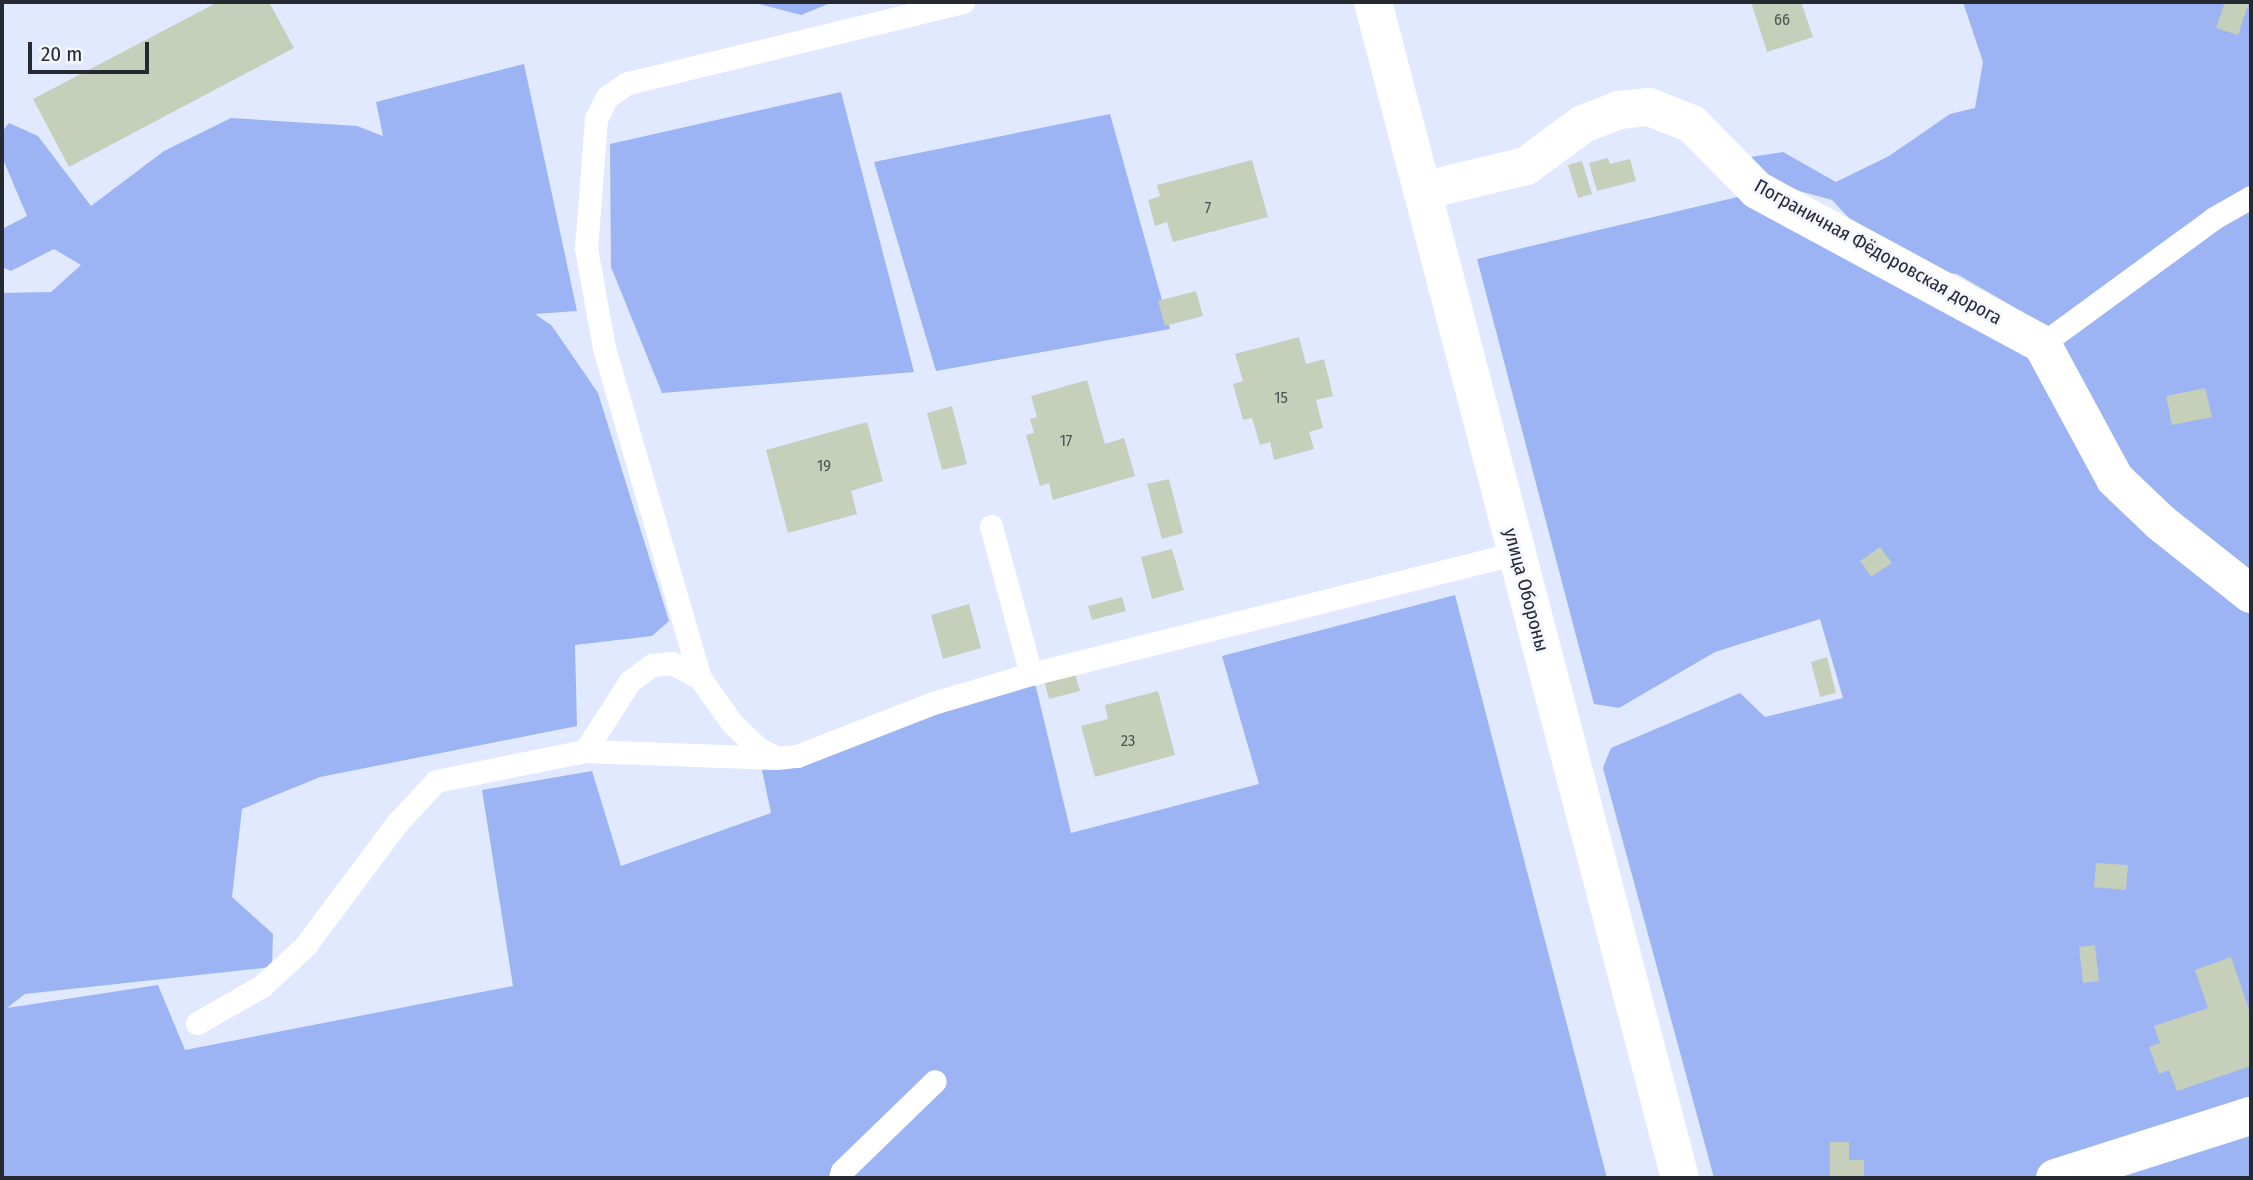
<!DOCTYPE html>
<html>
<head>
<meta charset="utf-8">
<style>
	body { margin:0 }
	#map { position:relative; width:2253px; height:1180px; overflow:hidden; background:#e0e9ff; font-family:"Fira Sans Condensed",sans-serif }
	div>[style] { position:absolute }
	.green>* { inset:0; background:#9cb4f4 }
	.building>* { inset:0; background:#c5cfba }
	.service>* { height:23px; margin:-11.5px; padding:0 11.5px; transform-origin:11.5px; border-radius:11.5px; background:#fff }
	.minor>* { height:38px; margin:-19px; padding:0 19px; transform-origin:19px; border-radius:19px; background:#fff }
	.tertiary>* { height:38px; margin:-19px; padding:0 19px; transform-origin:19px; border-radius:19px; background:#fff }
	span { translate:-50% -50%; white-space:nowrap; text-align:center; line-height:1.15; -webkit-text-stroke:5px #f3f6ff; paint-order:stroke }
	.number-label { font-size:16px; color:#4e5253 }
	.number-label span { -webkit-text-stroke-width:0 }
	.street-label { font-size:19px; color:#262931 }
	.frame { position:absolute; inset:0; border:4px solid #262931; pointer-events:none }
	.scale { position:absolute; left:28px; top:42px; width:121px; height:32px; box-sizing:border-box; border:4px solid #262931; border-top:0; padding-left:9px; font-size:21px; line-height:24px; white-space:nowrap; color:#262931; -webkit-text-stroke:5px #f3f6ff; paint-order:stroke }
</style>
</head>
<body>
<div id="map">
	<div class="green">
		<i style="clip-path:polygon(752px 2px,833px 2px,801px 15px)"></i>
		<i style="clip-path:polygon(1963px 2px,2251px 2px,2251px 1178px,1714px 1178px,1603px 768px,1611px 748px,1740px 693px,1765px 717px,1843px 698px,1820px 619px,1715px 652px,1619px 708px,1594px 704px,1477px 259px,1750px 194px,2050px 328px,1957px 274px,1920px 269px,1863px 233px,1832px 200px,1771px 183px,1751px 157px,1783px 152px,1836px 182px,1889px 156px,1950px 114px,1975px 108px,1983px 62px)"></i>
		<i style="clip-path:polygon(524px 64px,577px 311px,535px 314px,552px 326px,598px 393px,669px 621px,652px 636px,575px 645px,577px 726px,320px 777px,242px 809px,232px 897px,273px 934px,272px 967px,25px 994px,7px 1008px,158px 985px,185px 1050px,513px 986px,482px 790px,592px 771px,621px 866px,771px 813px,762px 770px,1035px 683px,1071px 833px,1259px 784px,1222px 656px,1455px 595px,1607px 1178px,2px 1178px,2px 293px,51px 292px,81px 265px,54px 249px,11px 271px,2px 267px,2px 229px,27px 216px,2px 157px,2px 132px,9px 123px,38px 136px,91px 206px,164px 151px,231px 118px,357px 126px,383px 136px,376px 102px)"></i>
		<i style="clip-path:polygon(841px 92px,914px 372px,662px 393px,611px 267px,610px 144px)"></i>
		<i style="clip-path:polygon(1110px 114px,1170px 329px,936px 371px,874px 162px)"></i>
	</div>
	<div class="building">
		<i style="clip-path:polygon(218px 2px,269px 2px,294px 48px,69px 167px,33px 99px)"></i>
		<i style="clip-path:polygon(1751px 2px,1801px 2px,1813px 37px,1767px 52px)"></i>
		<i style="clip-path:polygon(2225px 2px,2249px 2px,2238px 35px,2216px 28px)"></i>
		<i style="clip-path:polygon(1608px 158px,1610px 164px,1630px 159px,1636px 181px,1597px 191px,1589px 163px)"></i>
		<i style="clip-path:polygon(1252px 160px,1268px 217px,1173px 242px,1167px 222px,1155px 226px,1148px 200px,1160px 196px,1157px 185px)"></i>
		<i style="clip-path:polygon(1582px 161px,1592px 194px,1578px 198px,1568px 165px)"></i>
		<i style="clip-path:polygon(1196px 291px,1203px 316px,1165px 326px,1158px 301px)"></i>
		<i style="clip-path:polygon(1299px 337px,1306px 364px,1324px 359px,1333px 396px,1316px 400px,1323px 428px,1309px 432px,1314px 449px,1274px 460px,1270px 442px,1260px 445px,1252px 418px,1243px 420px,1233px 384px,1243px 381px,1235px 354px)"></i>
		<i style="clip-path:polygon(1087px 380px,1105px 444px,1124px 438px,1135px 476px,1053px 500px,1049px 483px,1040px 486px,1026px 435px,1034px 433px,1030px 419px,1037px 417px,1031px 396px)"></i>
		<i style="clip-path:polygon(2205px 388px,2212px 417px,2172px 425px,2166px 396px)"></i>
		<i style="clip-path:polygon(952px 406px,967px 464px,942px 470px,927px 413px)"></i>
		<i style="clip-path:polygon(867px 422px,883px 481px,851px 491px,857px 514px,788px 533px,766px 450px)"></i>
		<i style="clip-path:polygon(1169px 479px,1183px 533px,1162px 539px,1147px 484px)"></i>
		<i style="clip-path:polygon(1880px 547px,1892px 563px,1871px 577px,1860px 561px)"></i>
		<i style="clip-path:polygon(1172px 549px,1184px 590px,1152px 599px,1141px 557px)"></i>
		<i style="clip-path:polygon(1122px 597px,1126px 611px,1092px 620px,1088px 606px)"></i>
		<i style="clip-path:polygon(969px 604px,981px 648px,943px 659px,931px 615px)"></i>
		<i style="clip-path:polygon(1827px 657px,1836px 693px,1820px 697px,1811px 662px)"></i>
		<i style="clip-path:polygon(1073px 667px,1080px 691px,1049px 699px,1043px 676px)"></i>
		<i style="clip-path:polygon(1158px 691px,1175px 755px,1095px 777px,1081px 726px,1108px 719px,1105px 705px)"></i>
		<i style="clip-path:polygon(2096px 863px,2128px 865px,2126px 890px,2094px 887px)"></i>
		<i style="clip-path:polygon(2095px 945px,2099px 981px,2083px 983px,2079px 947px)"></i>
		<i style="clip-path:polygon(2231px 957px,2251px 1015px,2251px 1066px,2177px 1091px,2169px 1070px,2159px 1074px,2149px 1047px,2160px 1043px,2154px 1026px,2208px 1008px,2195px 970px)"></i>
		<i style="clip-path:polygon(1830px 1142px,1849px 1142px,1849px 1160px,1864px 1160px,1864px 1178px,1830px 1178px)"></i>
	</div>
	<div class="service">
		<i style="left:963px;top:2px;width:346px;rotate:166.4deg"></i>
		<i style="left:627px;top:83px;width:24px;rotate:145deg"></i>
		<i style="left:607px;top:97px;width:25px;rotate:117deg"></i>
		<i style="left:596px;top:119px;width:129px;rotate:94.4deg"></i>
		<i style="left:586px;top:248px;width:102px;rotate:79.8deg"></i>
		<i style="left:604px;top:348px;width:344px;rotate:73.8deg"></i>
		<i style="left:700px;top:678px;width:55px;rotate:54.6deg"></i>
		<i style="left:732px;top:723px;width:36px;rotate:44deg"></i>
		<i style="left:758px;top:748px;width:21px;rotate:28deg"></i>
		<i style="left:777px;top:758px;width:20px;rotate:-6deg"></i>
		<i style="left:797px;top:756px;width:146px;rotate:-21.3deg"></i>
		<i style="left:933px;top:703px;width:102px;rotate:-16.5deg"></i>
		<i style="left:1031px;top:674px;width:501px;rotate:-13.98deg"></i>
		<i style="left:2042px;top:344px;width:213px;rotate:-36.2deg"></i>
		<i style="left:2214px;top:218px;width:43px;rotate:-29.6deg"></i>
		<i style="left:991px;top:526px;width:153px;rotate:74.9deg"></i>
		<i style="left:585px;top:751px;width:189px;rotate:2.1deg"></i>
		<i style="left:197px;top:1023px;width:75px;rotate:-29.6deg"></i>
		<i style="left:262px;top:986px;width:59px;rotate:-42.9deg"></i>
		<i style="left:305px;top:946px;width:154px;rotate:-53.2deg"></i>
		<i style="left:397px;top:823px;width:57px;rotate:-47.1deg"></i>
		<i style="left:436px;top:781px;width:152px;rotate:-11.4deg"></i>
		<i style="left:585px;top:751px;width:83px;rotate:-57.3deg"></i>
		<i style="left:630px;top:681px;width:27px;rotate:-36deg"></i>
		<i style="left:652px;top:665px;width:20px;rotate:-6deg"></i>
		<i style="left:672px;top:663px;width:32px;rotate:28deg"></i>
		<i style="left:840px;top:1178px;width:7px;rotate:-74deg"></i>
		<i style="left:842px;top:1171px;width:129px;rotate:-44.1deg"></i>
	</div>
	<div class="minor">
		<i style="left:1422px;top:191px;width:107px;rotate:-13.5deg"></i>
		<i style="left:1526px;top:166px;width:71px;rotate:-36.4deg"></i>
		<i style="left:1583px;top:124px;width:39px;rotate:-21deg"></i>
		<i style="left:1619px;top:110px;width:30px;rotate:-6deg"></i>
		<i style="left:1649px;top:107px;width:46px;rotate:21.6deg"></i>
		<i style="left:1692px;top:124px;width:93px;rotate:45.4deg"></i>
		<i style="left:1757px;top:190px;width:324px;rotate:28.4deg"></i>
		<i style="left:2042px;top:344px;width:153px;rotate:61.6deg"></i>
		<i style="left:2115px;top:479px;width:62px;rotate:43.7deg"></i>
		<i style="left:2160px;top:522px;width:116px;rotate:38.4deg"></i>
		<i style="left:2055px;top:1178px;width:206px;rotate:-17.6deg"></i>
	</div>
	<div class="tertiary">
		<i style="left:1373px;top:2px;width:1215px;rotate:75.37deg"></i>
	</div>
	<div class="number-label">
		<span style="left:1782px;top:20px">66</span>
		<span style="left:1208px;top:208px">7</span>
		<span style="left:1281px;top:398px">15</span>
		<span style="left:1066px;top:441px">17</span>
		<span style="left:824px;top:466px">19</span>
		<span style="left:1128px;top:741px">23</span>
	</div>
	<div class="street-label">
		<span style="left:1878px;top:252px;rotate:29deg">Пограничная Фёдоровская дорога</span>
		<span style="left:1526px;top:590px;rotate:75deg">улица Обороны</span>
	</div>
	<div class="frame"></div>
	<div class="scale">20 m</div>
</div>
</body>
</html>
